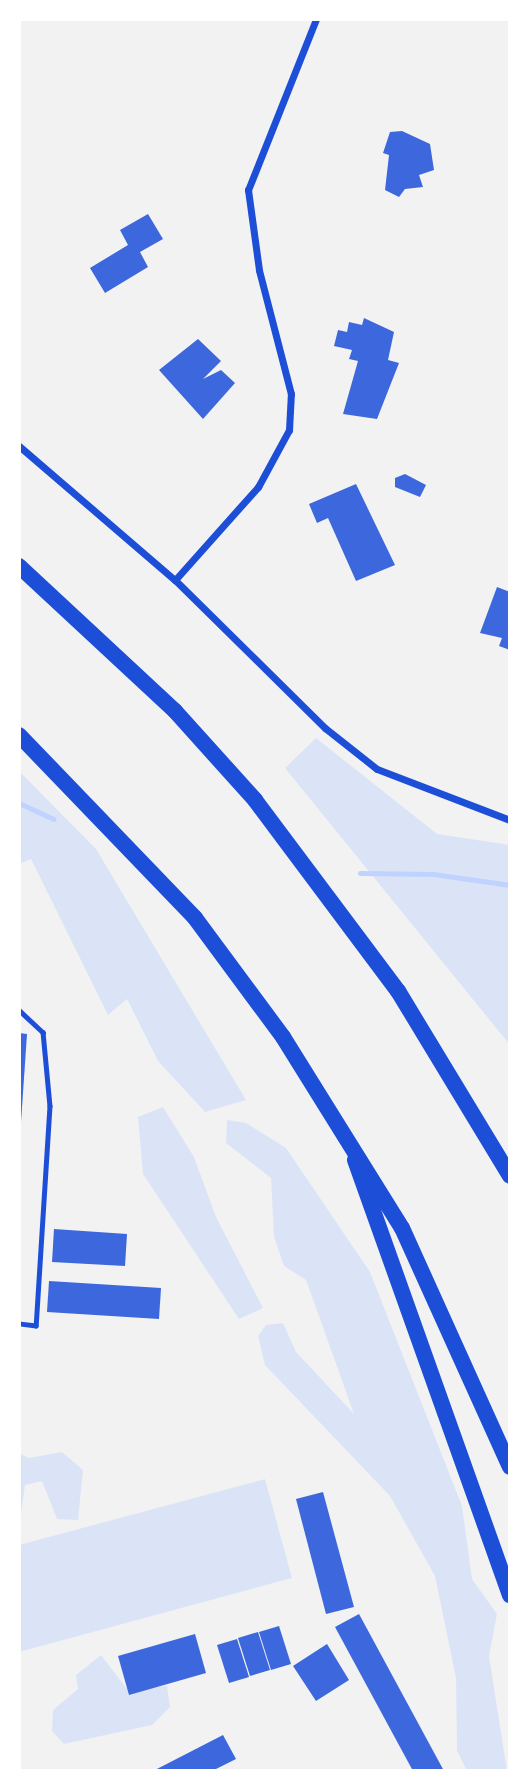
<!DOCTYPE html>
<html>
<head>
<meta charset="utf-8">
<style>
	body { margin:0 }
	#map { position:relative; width:529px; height:1790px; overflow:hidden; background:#f2f2f2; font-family:"Archivo Narrow",sans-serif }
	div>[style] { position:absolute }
	.green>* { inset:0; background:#dbe4f7 }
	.stream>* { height:5px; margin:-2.5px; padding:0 2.5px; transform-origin:2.5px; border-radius:2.5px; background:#bfd3fe }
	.building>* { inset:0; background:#3d67dc }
	.service>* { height:4.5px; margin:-2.25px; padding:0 2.25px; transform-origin:2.25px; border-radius:2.25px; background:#1d4ed8 }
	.minor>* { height:7px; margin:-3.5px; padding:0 3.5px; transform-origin:3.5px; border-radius:3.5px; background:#1d4ed8 }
	.motorway>* { height:16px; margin:-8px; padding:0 8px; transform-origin:8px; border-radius:8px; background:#1d4ed8 }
	span { translate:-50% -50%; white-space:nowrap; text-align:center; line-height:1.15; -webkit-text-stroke:5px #fff; paint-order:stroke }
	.frame { position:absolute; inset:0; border:21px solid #fff; pointer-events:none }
</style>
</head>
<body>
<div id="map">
	<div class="green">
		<i style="clip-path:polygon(316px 738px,437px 834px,510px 845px,510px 1045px,285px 768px)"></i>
		<i style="clip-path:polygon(19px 771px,96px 849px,246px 1100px,205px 1112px,158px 1061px,127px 999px,108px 1015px,31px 859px,19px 864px)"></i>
		<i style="clip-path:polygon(163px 1107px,194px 1157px,216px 1217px,263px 1308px,239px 1319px,143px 1174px,138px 1117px)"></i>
		<i style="clip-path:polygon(227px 1120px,246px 1123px,286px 1148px,370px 1272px,462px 1506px,472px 1579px,497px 1614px,489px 1656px,507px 1771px,467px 1771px,457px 1751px,456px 1678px,435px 1576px,390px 1496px,265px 1365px,258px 1336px,266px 1325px,283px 1323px,296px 1352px,354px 1414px,306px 1280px,284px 1266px,274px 1237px,271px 1178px,226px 1143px)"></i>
		<i style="clip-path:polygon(62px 1452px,83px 1470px,78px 1520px,57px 1519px,42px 1481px,25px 1485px,19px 1529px,19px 1453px,29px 1458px)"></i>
		<i style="clip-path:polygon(265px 1479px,292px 1578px,19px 1652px,19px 1545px)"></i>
		<i style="clip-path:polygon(101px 1655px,127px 1689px,167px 1686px,170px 1707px,152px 1725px,64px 1744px,52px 1731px,53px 1710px,78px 1689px,76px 1675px)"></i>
	</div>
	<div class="stream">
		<i style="left:19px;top:803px;width:38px;rotate:25deg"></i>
		<i style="left:360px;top:873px;width:73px;rotate:0.8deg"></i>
		<i style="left:433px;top:874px;width:78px;rotate:8.1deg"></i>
	</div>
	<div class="building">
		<i style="clip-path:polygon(402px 131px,430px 144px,434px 170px,419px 175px,423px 187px,405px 189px,399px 197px,385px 190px,389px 155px,383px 153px,390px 132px)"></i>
		<i style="clip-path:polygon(148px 214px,163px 239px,140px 252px,148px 267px,105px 293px,90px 268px,128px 245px,120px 230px)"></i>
		<i style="clip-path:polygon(364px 318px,394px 332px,388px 360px,399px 363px,377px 419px,343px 414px,358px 361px,349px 359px,352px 350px,334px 346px,338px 330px,347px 332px,349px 322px,362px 325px)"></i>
		<i style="clip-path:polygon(198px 339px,221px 361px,203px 379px,221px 370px,235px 383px,203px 419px,159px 370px)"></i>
		<i style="clip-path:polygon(405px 474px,426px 485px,420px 497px,395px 487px,395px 478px)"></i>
		<i style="clip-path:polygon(356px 484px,395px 565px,356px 581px,328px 518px,317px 523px,309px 504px)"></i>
		<i style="clip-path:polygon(497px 587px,510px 592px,510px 650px,499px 646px,502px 638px,480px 633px)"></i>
		<i style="clip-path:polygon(19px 1033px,27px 1034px,21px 1122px,19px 1122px)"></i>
		<i style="clip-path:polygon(54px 1229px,127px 1234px,125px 1266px,52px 1262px)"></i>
		<i style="clip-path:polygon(49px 1281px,161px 1288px,159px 1319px,47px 1312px)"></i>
		<i style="clip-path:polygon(323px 1492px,354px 1607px,326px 1614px,296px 1499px)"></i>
		<i style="clip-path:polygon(359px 1614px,444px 1771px,413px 1771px,335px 1627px)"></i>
		<i style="clip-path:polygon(279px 1626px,291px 1664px,271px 1670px,259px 1632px)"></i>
		<i style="clip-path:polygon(258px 1632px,270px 1670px,250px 1676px,238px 1638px)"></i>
		<i style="clip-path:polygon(195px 1634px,206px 1673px,129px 1695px,118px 1656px)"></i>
		<i style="clip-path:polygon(237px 1639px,249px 1677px,229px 1683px,217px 1645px)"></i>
		<i style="clip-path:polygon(327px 1644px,349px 1680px,316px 1701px,293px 1666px)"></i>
		<i style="clip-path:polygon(223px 1735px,236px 1759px,212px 1771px,153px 1771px)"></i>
	</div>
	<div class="service">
		<i style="left:19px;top:1010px;width:33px;rotate:43deg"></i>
		<i style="left:43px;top:1032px;width:74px;rotate:84.6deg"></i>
		<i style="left:50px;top:1106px;width:220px;rotate:93.6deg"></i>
		<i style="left:36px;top:1326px;width:17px;rotate:-173deg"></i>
	</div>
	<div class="minor">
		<i style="left:19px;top:446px;width:206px;rotate:40.7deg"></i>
		<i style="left:175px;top:580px;width:211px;rotate:44.6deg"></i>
		<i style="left:325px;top:728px;width:66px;rotate:38.3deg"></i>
		<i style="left:377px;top:769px;width:142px;rotate:21deg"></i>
		<i style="left:175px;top:580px;width:125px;rotate:-48.3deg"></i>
		<i style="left:258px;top:487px;width:65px;rotate:-61.5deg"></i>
		<i style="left:289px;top:430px;width:36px;rotate:-87deg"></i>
		<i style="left:291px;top:394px;width:128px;rotate:-104.5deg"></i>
		<i style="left:259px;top:270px;width:81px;rotate:-97.8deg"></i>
		<i style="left:248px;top:190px;width:184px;rotate:-68.3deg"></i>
	</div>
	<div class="motorway">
		<i style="left:19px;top:566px;width:213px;rotate:42.9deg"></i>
		<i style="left:175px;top:711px;width:120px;rotate:48deg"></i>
		<i style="left:255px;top:800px;width:239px;rotate:53.2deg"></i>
		<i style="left:398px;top:991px;width:216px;rotate:58.8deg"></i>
		<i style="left:19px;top:735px;width:254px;rotate:46.1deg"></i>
		<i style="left:195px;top:918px;width:148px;rotate:53.5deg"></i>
		<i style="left:283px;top:1037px;width:225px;rotate:58.1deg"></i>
		<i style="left:402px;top:1228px;width:262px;rotate:65.7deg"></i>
		<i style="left:355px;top:1160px;width:462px;rotate:70.4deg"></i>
	</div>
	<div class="frame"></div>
</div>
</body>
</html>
